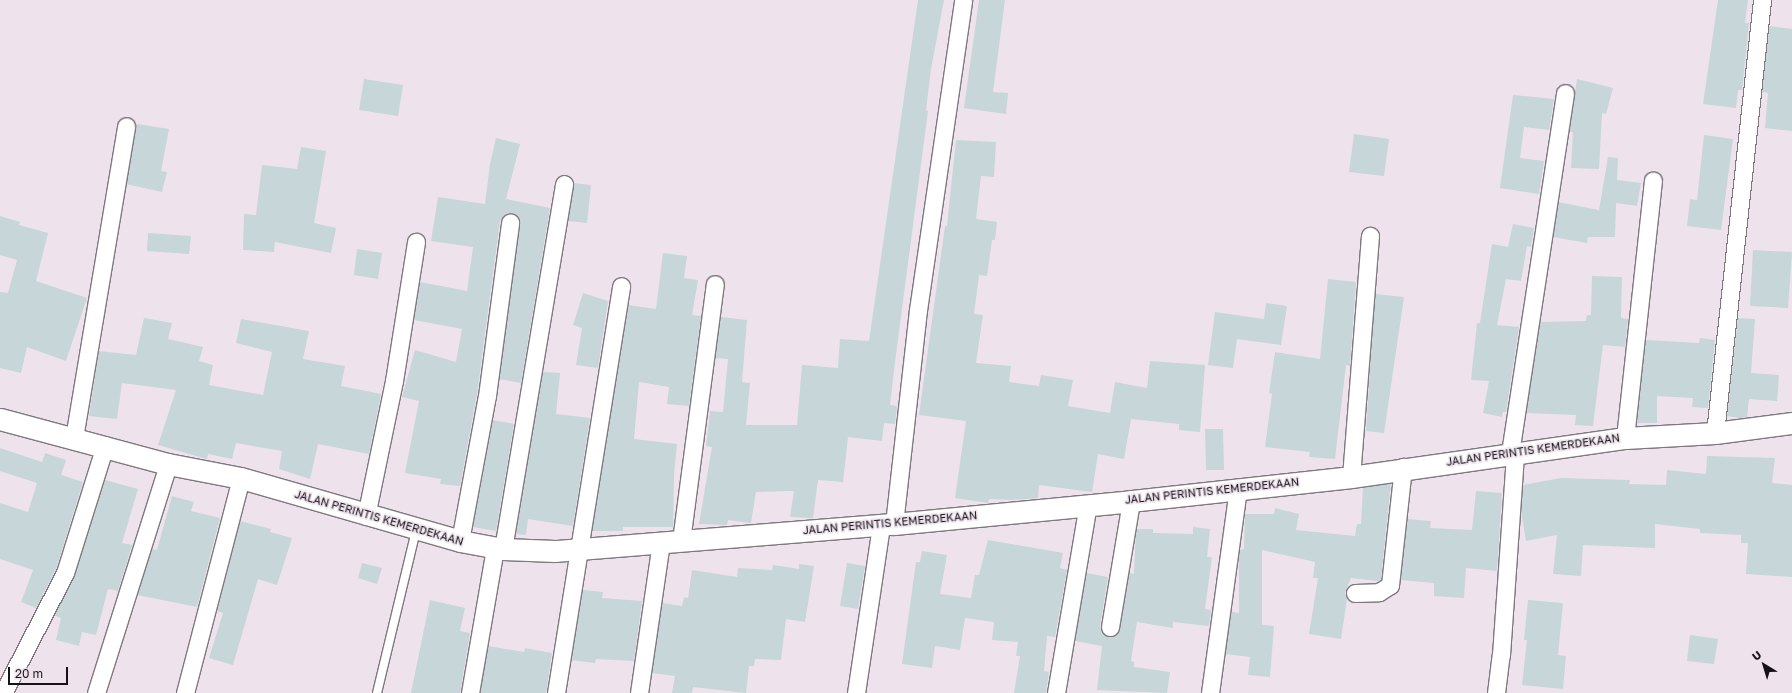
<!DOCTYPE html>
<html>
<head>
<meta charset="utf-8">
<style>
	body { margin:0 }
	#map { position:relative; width:1792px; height:693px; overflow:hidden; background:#eee3ed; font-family:"Golos Text",sans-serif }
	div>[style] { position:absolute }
	.building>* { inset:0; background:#c7d6d8 }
	.roads { filter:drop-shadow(1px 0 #80777f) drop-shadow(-1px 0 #80777f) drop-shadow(0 1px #80777f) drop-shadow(0 -1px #80777f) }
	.service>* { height:8px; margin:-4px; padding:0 4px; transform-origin:4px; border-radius:4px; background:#fff }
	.minor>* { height:17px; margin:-8.5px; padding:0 8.5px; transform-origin:8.5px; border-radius:8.5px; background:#fff }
	.tertiary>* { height:21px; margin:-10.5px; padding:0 10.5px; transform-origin:10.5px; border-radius:10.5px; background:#fff }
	span { translate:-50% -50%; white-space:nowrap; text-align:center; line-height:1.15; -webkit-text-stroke:3px #eee3ed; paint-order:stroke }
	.street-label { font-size:11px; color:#161216 }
	.north { position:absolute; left:1744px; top:645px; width:40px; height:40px; -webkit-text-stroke:3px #eee3ed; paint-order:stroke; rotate:322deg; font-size:11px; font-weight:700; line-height:16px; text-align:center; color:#161216 }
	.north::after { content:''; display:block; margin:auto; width:14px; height:18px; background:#161216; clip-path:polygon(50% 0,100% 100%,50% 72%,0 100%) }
	.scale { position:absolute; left:8px; top:667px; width:60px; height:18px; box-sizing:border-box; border:2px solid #161216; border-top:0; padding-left:5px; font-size:12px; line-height:14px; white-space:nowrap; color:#161216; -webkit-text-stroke:3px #eee3ed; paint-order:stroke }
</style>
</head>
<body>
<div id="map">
	<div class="building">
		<i style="clip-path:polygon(918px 0,944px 0,931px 69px,926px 110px,928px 111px,895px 362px,890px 405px,897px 406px,895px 424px,884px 423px,882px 441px,848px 437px,843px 482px,818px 480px,813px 518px,790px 517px,794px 491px,756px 492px,751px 523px,728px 520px,727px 525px,699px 524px,712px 447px,706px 446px,710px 411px,723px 412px,728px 359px,715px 358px,721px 317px,747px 320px,742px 382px,750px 383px,746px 425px,797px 425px,802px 365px,838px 368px,840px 339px,869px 341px)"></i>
		<i style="clip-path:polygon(979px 0,1005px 0,993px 92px,1008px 93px,1006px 114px,964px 108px)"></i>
		<i style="clip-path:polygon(1718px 0,1748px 0,1745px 23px,1749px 23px,1742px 90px,1738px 90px,1736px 108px,1703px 104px)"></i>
		<i style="clip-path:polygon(1769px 26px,1792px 29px,1792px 131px,1765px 128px,1768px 93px,1762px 92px)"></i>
		<i style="clip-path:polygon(364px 79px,403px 85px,398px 116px,359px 110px)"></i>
		<i style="clip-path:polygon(1577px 79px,1613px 88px,1606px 114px,1602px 113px,1599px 169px,1571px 168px,1573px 132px,1569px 132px)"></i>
		<i style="clip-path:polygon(1513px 95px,1554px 99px,1549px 130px,1524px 127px,1520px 158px,1544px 161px,1539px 194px,1500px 188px)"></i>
		<i style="clip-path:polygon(137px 124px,169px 129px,161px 171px,167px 172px,162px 192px,126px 184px)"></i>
		<i style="clip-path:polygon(1354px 134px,1389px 139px,1384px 176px,1349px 172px)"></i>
		<i style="clip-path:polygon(1704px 135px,1733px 139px,1721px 230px,1687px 226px,1690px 199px,1697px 200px)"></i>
		<i style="clip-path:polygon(496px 138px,520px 144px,506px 199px,550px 208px,521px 383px,499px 379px,520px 224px,519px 219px,512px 213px,506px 214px,500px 221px,477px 394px,460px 486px,440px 484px,441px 479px,405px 473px,419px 401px,402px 397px,415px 350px,456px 362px,462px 329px,414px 320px,418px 296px,420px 282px,467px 291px,473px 247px,431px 241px,438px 197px,485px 204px,490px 164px)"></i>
		<i style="clip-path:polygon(956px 140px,996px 142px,994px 177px,981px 176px,976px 219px,997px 222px,995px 240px,992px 240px,987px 276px,979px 275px,974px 314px,983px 315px,976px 363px,1011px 366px,1009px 382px,1039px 386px,1041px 375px,1073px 380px,1068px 406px,1110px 413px,1115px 382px,1147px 388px,1150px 361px,1205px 365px,1200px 432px,1179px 430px,1179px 424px,1131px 419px,1124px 459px,1098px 454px,1092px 492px,1039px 485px,1038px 498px,1012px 500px,989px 499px,988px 503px,955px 498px,966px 421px,919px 415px,945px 226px,947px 226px)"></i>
		<i style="clip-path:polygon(301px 147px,326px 151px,314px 223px,336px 228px,331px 253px,275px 242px,274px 252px,243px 250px,244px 214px,256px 215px,262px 165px,297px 169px)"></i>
		<i style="clip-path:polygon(1608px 157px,1618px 158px,1617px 180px,1641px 183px,1637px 206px,1616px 203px,1615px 237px,1588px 237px,1587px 243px,1553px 237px,1558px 202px,1599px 210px)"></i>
		<i style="clip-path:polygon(574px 183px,591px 185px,587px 223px,568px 221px)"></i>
		<i style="clip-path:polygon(0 216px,20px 222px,19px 225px,48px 233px,36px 281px,87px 298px,66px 361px,27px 347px,21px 373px,0 368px,0 292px,8px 293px,17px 260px,0 255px)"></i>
		<i style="clip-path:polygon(1513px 224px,1534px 228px,1531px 247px,1527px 246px,1521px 281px,1506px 279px,1497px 325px,1519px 327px,1506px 412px,1503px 412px,1502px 417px,1483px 413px,1489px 381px,1471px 380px,1477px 323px,1480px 323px,1492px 244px,1508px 247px)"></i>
		<i style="clip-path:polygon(148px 233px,191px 236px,189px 254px,147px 251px)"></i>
		<i style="clip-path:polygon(357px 249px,382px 253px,378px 279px,354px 275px)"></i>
		<i style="clip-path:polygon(1753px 250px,1792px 252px,1788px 308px,1750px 306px)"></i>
		<i style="clip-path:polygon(663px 253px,687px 256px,684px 278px,698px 280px,692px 315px,701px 316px,689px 406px,667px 404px,669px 387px,639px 382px,634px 439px,677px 444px,674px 475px,673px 527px,623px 527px,623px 531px,592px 531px,628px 305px,656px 309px)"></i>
		<i style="clip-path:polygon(1592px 276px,1622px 277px,1621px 318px,1628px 319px,1625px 347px,1603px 345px,1593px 426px,1575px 425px,1576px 415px,1526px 413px,1540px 322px,1586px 321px,1587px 315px,1591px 315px)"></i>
		<i style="clip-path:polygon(1328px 279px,1356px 282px,1350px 366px,1346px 365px,1335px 459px,1309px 457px,1310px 452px,1265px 447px,1272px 394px,1269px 393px,1275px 352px,1320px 359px)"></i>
		<i style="clip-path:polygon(583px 293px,608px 301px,598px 368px,576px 365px,582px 328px,573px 325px)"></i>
		<i style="clip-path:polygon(1375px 294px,1404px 297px,1384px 433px,1366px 431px)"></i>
		<i style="clip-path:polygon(1266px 303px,1287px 306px,1281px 345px,1237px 339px,1233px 368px,1208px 365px,1215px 312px,1264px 319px)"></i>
		<i style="clip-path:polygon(144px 318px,172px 323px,168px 339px,203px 347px,199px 361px,213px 365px,209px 385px,263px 395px,272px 352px,236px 343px,241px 319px,309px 331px,303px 359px,345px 366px,341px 386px,381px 394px,369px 454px,318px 444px,310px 479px,279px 469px,282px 451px,236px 443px,232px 459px,208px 454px,207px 459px,158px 445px,176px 390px,122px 383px,117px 419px,89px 416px,99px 351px,136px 355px)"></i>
		<i style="clip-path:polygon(1738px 318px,1755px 319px,1751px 373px,1779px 375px,1777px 401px,1749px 399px,1747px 417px,1739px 418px,1727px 416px)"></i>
		<i style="clip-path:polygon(1700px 338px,1715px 340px,1708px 408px,1692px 407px,1693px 398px,1657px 396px,1657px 423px,1637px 423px,1646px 340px,1699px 343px)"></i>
		<i style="clip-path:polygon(543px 372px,560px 373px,556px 414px,590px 418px,573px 526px,528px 519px,526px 535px,516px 534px)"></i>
		<i style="clip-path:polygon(493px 420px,514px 424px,496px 531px,473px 527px)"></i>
		<i style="clip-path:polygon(1205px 429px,1223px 429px,1224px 470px,1206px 470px)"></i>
		<i style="clip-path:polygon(0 448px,42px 462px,45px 453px,66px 460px,61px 475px,83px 482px,56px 569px,36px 608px,21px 602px,33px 570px,0 559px,0 503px,28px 512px,37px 483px,0 471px)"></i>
		<i style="clip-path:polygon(1707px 456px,1775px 458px,1772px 483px,1792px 485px,1792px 577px,1746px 574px,1748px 543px,1741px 543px,1741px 535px,1700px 533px,1700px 529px,1655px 524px,1655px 548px,1583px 545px,1581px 576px,1553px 574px,1557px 535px,1526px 541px,1521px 511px,1523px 485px,1561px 478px,1630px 480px,1629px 484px,1666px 485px,1667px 470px,1706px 474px)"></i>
		<i style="clip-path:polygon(105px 480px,138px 489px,122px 543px,132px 545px,118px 591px,108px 589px,96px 635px,82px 632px,79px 646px,56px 640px,61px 618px,54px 615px,74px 576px)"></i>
		<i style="clip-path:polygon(1391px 483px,1381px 579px,1378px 581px,1351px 578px,1345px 593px,1347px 599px,1341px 639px,1309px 634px,1318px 578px,1313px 578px,1315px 562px,1262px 550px,1262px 625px,1274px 626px,1270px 677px,1248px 675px,1250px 657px,1225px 654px,1231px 612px,1239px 613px,1239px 555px,1240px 550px,1244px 549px,1245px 514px,1274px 514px,1275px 508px,1299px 514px,1296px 530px,1355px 536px,1357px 524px,1361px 524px,1363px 487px)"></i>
		<i style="clip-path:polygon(1476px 491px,1502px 493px,1497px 571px,1466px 568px,1464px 598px,1434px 596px,1434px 583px,1401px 580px,1407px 519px,1431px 521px,1430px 528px,1472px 530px)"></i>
		<i style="clip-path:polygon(172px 496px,194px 502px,191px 511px,220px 518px,197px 607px,137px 595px,152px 549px,157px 550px)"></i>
		<i style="clip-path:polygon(240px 521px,271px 529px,270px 532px,292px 538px,277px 585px,258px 579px,233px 665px,209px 658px,223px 613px,217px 611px)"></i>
		<i style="clip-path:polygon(1193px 527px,1210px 529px,1207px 557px,1212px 557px,1205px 609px,1211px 610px,1209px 626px,1173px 622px,1173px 628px,1137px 622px,1131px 661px,1134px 662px,1134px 667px,1170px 672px,1167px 693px,1097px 690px,1102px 646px,1075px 641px,1086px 573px,1108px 577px,1100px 626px,1104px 635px,1114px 636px,1120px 629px,1129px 573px,1134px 574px,1136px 529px,1153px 529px,1153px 533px,1193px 534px)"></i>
		<i style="clip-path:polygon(988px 540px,1063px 553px,1060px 568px,1067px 570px,1055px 637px,1047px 636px,1044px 671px,1049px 672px,1046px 693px,1014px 693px,1020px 656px,1016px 656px,1018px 642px,992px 640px,994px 622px,965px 618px,960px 650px,935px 646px,932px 668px,902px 664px,916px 562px,920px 562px,922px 551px,947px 555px,940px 594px,971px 598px,975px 575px,979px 575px)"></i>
		<i style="clip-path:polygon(362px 563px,382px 568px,377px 584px,358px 578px)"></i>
		<i style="clip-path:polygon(847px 563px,865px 566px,858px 609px,840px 606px)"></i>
		<i style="clip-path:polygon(799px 564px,814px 566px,805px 622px,786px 619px,781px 660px,755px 659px,754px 666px,749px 666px,746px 693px,693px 687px,692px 693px,672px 693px,675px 676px,652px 673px,662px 603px,682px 606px,684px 597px,688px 598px,692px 570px,737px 577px,738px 568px,772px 570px,773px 565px,799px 569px)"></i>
		<i style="clip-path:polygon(583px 590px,603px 592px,602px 598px,642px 601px,634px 661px,596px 659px,595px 663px,571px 660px)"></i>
		<i style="clip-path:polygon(430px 600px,465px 608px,460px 631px,470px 633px,460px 693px,411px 693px)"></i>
		<i style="clip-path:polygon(1528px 600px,1563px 603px,1558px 655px,1566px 656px,1563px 689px,1522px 685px,1527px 640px,1524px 640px)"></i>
		<i style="clip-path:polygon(1690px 635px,1718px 639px,1714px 664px,1687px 661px)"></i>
		<i style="clip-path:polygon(488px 646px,524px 652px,525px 648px,552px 653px,546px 693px,480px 693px)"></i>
	</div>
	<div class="roads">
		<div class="service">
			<i style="left:377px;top:693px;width:167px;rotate:-76.5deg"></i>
		</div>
		<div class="minor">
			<i style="left:1715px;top:433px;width:436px;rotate:-83.8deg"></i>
			<i style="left:74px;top:438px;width:316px;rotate:-80.5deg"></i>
			<i style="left:1625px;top:438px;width:259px;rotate:-83.8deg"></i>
			<i style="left:1510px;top:453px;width:364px;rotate:-81.3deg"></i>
			<i style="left:1351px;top:477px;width:242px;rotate:-85.5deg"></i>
			<i style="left:366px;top:516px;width:138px;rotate:-78.3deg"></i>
			<i style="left:394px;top:381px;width:141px;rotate:-81deg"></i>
			<i style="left:894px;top:524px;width:215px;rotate:-83.6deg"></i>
			<i style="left:918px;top:310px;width:313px;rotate:-81.7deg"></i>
			<i style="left:460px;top:541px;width:147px;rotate:-79.5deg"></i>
			<i style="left:487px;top:396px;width:175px;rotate:-82.4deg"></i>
			<i style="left:681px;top:541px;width:259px;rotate:-82.5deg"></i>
			<i style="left:503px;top:549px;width:370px;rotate:-80.5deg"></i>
			<i style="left:1355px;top:593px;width:24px;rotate:-2deg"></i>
			<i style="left:1379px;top:592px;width:13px;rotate:-32deg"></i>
			<i style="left:1390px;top:585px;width:119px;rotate:-83.7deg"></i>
			<i style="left:1110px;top:627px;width:128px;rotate:-80.5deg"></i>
			<i style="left:3px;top:693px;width:135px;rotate:-62.7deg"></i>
			<i style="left:65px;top:573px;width:134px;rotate:-72.6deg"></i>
			<i style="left:96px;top:693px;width:240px;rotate:-72.5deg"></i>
			<i style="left:185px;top:693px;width:222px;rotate:-75.4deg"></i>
			<i style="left:470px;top:693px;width:147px;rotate:-80.2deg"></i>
			<i style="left:556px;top:693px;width:412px;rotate:-80.9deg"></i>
			<i style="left:639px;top:693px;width:152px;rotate:-81.7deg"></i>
			<i style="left:856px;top:693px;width:170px;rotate:-81.5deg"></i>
			<i style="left:1056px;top:693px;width:192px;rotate:-80.4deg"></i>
			<i style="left:1210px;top:693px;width:207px;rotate:-82.2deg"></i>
			<i style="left:1496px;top:693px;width:38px;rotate:-83deg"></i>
			<i style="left:1501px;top:655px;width:201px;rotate:-86deg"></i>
		</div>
		<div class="tertiary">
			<i style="left:0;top:419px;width:174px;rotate:15deg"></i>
			<i style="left:168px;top:464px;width:74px;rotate:10.9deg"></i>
			<i style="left:241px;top:478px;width:228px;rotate:16deg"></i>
			<i style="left:460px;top:541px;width:44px;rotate:10.5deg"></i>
			<i style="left:503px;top:549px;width:52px;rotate:2.2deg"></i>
			<i style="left:555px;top:551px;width:340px;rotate:-4.6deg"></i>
			<i style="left:894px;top:524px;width:238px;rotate:-5.5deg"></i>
			<i style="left:1131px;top:501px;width:221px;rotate:-6.2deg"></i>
			<i style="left:1351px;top:477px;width:277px;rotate:-8.1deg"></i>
			<i style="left:1625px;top:438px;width:90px;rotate:-3.2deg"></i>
			<i style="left:1715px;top:433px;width:78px;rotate:-7.4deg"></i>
		</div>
	</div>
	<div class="street-label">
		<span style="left:1533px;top:450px;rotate:-8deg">JALAN PERINTIS KEMERDEKAAN</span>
		<span style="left:1212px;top:491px;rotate:-6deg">JALAN PERINTIS KEMERDEKAAN</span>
		<span style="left:379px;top:518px;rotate:16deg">JALAN PERINTIS KEMERDEKAAN</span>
		<span style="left:890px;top:523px;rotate:-5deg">JALAN PERINTIS KEMERDEKAAN</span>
	</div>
	<div class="north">U</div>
	<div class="scale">20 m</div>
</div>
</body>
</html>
